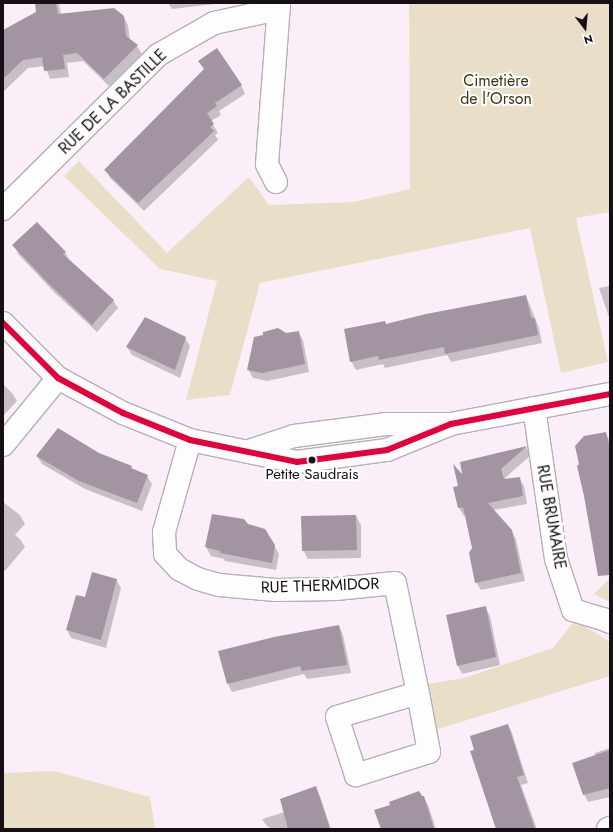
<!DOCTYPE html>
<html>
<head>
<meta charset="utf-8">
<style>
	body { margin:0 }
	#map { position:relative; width:613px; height:832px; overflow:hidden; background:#faeff8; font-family:Jost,sans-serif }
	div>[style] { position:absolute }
	.green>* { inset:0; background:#e9dfc8 }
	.shadow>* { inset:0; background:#0003 }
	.building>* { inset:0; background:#a294a1 }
	.roads { filter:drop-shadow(1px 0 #b7afb5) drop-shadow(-1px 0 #b7afb5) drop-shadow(0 1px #b7afb5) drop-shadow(0 -1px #b7afb5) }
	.street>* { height:22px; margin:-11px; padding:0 11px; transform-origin:11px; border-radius:11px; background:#fefdfe }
	.bus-1>* { height:6px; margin:-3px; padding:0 3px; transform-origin:3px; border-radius:3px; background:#e4003a }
	.dots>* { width:11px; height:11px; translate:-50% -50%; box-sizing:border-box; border:2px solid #fff; border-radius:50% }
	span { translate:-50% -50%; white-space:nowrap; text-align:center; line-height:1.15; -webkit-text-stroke:4px #fff; paint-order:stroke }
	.bus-label { font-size:15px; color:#160f15 }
	.park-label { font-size:16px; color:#3b3617 }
	.street-label { font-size:16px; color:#160f15 }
	.frame { position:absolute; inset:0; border:4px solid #160f15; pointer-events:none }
	.north { position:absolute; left:565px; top:8px; width:40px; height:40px; -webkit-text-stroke:3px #fff; paint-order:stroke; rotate:164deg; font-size:11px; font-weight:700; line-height:16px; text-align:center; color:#160f15 }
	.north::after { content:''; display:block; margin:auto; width:14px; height:18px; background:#160f15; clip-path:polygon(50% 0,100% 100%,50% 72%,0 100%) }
</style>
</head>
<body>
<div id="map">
	<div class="green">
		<i style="clip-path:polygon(409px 3px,610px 3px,610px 212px,576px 218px,608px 362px,561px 373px,530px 228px,260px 283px,230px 395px,186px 400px,217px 281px,160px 269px,64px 176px,79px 161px,167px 253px,249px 177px,269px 205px,353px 202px,410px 189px)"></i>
		<i style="clip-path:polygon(610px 578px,610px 602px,594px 594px)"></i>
		<i style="clip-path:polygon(575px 620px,610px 642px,610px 676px,435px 730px,427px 684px,464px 678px,553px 648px)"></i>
		<i style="clip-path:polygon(54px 771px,150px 797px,155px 829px,3px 829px,3px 773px)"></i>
	</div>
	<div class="shadow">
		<i style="clip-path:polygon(36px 3px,59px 3px,61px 15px,123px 16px,128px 25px,130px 40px,137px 46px,142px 54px,109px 86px,83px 61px,67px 63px,69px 77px,50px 79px,45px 66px,28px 68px,3px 92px,3px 31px,37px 12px)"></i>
		<i style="clip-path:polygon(168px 3px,223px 3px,172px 9px)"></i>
		<i style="clip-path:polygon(205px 70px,241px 85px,245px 94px,219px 111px,221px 115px,211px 121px,218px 133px,215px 135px,218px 140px,144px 211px,110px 178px,106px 170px)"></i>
		<i style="clip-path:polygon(14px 245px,65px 252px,69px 260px,113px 300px,118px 308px,97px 332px,55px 293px,18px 254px)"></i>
		<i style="clip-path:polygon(610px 286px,610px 320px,599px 288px)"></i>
		<i style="clip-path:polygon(526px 296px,539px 328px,542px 343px,451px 362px,447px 355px,385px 368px,383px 364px,356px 370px,351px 361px,385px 322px,387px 325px)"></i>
		<i style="clip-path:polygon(298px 332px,303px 340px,309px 372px,267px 381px,253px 378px,248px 369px,286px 334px)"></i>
		<i style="clip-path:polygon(185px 338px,190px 346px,180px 378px,132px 355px,127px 347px)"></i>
		<i style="clip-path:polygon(3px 384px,12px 393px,17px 401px,3px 416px)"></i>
		<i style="clip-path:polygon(605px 433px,610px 441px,610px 562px)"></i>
		<i style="clip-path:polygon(526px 447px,531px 455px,505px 478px,506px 480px,519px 478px,524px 486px,527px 504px,493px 510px,511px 530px,516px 539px,525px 581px,481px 590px,476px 582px,473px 548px,466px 516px,464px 516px,459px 508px,454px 488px,459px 487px,464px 478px,461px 463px)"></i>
		<i style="clip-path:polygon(99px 454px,131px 467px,133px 470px,147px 476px,152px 484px,142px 511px,85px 489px,42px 464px,37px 456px)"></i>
		<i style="clip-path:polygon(3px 502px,20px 515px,25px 524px,15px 535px,20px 539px,25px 547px,5px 571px,3px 569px)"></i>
		<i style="clip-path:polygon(212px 515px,247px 525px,274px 545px,279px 554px,276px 570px,225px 561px,224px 559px,211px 556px,206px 547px)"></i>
		<i style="clip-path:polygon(356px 516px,361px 525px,361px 558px,308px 559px,303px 550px)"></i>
		<i style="clip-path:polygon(116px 579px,121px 588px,106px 648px,71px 638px,67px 630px,85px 598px)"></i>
		<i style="clip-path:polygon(485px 607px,490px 616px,500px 665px,462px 674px,458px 666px)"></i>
		<i style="clip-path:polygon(339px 626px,343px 635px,351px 673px,307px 679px,304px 674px,232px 692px,228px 684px)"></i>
		<i style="clip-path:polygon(508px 725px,512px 733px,528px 783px,521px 785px,537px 829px,496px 829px,472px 752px)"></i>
		<i style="clip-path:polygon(610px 748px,610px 797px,588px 802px,584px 794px,595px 753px)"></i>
		<i style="clip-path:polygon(315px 787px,320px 796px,331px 829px,273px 829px,267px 826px,262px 819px,285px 812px)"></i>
		<i style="clip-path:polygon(423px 797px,428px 805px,436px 829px,382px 829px)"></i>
	</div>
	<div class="building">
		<i style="clip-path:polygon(35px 3px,56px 3px,58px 14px,114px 8px,124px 16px,126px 36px,138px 45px,104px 79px,77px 53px,63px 55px,65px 69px,44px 71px,42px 57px,23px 60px,3px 79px,3px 30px,36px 12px)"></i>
		<i style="clip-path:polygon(217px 48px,242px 85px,215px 103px,217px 106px,207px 113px,214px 124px,210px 127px,214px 131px,138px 203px,104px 170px,204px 69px,198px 61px)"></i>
		<i style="clip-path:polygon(37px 222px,66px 252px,63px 254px,114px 300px,92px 325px,49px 284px,12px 245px)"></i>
		<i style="clip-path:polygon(526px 295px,531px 317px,535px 319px,538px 335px,445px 354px,444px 347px,379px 360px,378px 356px,350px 362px,344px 329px,385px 321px,386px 324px,426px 314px)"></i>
		<i style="clip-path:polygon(145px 317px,186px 337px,175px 370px,126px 347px)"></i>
		<i style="clip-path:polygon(278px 328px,286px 333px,299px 331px,305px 364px,262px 373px,247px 370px,254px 337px,263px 335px,263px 332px)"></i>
		<i style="clip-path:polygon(58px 428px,99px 453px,132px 466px,131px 468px,148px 475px,137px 503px,79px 481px,36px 456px)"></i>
		<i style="clip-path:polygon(606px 432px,610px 448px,610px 575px,598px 576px,584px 496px,577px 466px,579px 464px,575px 446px,584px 436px)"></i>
		<i style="clip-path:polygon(527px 446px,501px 469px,504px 479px,520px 477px,523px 496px,488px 503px,512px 530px,521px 573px,475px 583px,469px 553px,472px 548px,463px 507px,458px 508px,453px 487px,458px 486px,453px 464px,462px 474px,460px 462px)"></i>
		<i style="clip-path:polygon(212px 514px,244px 519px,248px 524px,265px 529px,275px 545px,272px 563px,220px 553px,220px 551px,205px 547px)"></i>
		<i style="clip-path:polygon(356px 515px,357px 550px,302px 551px,301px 516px)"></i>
		<i style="clip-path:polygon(92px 572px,117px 579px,101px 640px,66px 630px,76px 595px,85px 597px)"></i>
		<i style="clip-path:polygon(486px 606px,496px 657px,457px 666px,446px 615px)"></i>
		<i style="clip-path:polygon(339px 625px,347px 665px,302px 671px,300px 666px,227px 684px,218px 651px,274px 637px)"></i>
		<i style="clip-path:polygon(508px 724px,524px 775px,517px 777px,535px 829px,496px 829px,470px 751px,474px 750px,470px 736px)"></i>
		<i style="clip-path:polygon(610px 750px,610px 788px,583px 795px,572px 763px)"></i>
		<i style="clip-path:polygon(316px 786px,330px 829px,288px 829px,280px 799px)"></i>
		<i style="clip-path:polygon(419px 791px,422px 796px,424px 796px,434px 829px,381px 829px,374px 810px,390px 805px,389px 802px)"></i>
	</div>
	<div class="roads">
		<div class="street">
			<i style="left:276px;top:182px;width:20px;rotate:-117deg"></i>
			<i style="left:267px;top:164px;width:161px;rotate:-85.7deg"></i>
			<i style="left:3px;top:209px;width:218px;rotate:-44.8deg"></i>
			<i style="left:158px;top:55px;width:64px;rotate:-29.7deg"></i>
			<i style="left:214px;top:23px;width:66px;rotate:-12.2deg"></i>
			<i style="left:3px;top:323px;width:78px;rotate:45deg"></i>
			<i style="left:58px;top:378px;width:74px;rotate:28.3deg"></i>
			<i style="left:123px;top:413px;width:72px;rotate:21.9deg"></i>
			<i style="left:190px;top:440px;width:109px;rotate:11.6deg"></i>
			<i style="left:297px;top:462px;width:91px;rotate:-7.6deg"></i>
			<i style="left:387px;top:450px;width:69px;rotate:-22.1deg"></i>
			<i style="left:534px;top:408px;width:153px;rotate:81.7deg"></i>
			<i style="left:556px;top:559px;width:54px;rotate:71.6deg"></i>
			<i style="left:573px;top:610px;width:31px;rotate:17deg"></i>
			<i style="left:603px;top:619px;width:8px;rotate:23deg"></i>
			<i style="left:190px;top:440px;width:96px;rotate:105.8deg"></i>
			<i style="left:164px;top:532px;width:22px;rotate:87deg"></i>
			<i style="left:165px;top:554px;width:21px;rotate:47deg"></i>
			<i style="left:179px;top:569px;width:21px;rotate:28deg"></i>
			<i style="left:198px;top:579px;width:22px;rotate:16deg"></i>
			<i style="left:219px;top:585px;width:57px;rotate:5deg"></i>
			<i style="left:276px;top:590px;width:60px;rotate:-1deg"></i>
			<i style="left:336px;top:589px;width:59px;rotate:-5.8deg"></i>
			<i style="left:395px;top:583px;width:112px;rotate:78.2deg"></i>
			<i style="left:3px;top:445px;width:87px;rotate:-50.6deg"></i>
			<i style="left:249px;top:451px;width:47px;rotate:-18.4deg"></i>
			<i style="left:294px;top:436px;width:94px;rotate:-7.4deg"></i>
			<i style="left:387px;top:424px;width:64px"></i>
			<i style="left:451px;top:424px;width:162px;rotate:-10.7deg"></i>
			<i style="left:418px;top:693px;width:60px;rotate:79.4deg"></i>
			<i style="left:429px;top:752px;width:77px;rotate:162.5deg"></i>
			<i style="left:356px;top:775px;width:61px;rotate:-108.1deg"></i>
			<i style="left:337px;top:717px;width:84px;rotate:-16.5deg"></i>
			<i style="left:608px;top:829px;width:2px;rotate:-27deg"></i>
		</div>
	</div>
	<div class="bus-1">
		<i style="left:3px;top:323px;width:78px;rotate:45deg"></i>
		<i style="left:58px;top:378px;width:74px;rotate:28.3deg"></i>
		<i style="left:123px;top:413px;width:72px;rotate:21.9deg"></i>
		<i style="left:190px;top:440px;width:109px;rotate:11.6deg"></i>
		<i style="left:297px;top:462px;width:91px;rotate:-7.6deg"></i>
		<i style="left:387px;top:450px;width:69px;rotate:-22.1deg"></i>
		<i style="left:451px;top:424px;width:162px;rotate:-10.7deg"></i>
	</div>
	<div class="dots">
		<i style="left:312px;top:460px;background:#160f15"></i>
	</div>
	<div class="bus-label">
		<span style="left:312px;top:475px">Petite Saudrais</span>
	</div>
	<div class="park-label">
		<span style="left:496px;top:90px">Cimetière<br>de l'Orson</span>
	</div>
	<div class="street-label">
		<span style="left:113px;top:102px;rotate:-44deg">RUE DE LA BASTILLE</span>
		<span style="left:551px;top:517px;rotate:80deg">RUE BRUMAIRE</span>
		<span style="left:320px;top:586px;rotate:-2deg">RUE THERMIDOR</span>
	</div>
	<div class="frame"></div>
	<div class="north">N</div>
</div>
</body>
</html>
